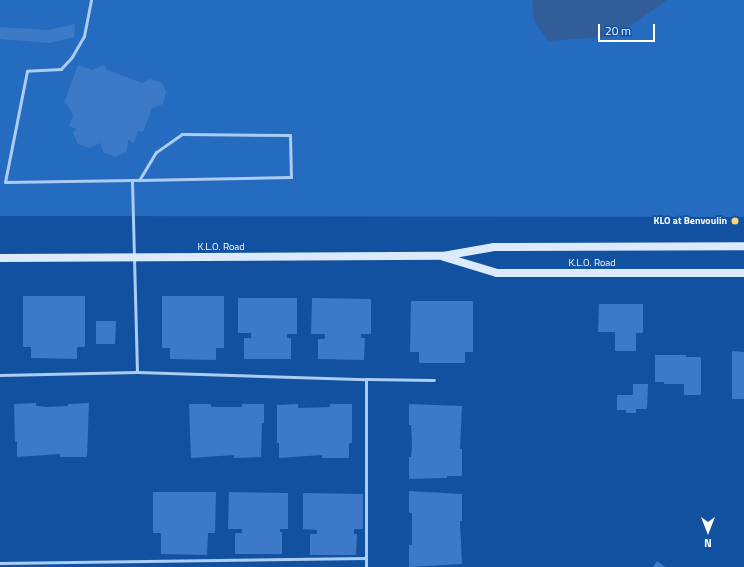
<!DOCTYPE html>
<html>
<head>
<meta charset="utf-8">
<style>
	body { margin:0 }
	#map { position:relative; width:744px; height:567px; overflow:hidden; background:#1251a0; font-family:"Titillium Web",sans-serif }
	div>[style] { position:absolute }
	.green>* { inset:0; background:#256bbf }
	.water>* { inset:0; background:#315e99 }
	.building>* { inset:0; background:#3c7ac7 }
	.lane>* { height:3px; margin:-1.5px; padding:0 1.5px; transform-origin:1.5px; border-radius:1.5px; background:#abccf5 }
	.secondary>* { height:8px; margin:-4px; padding:0 4px; transform-origin:4px; border-radius:4px; background:#dbeafd }
	.dots>* { width:11px; height:11px; translate:-50% -50%; box-sizing:border-box; border:2px solid #1251a0; border-radius:50% }
	span { translate:-50% -50%; white-space:nowrap; text-align:center; line-height:1.15; -webkit-text-stroke:3.5px #1251a0; paint-order:stroke }
	.poi-label { font-size:10px; color:#fff; font-weight:700 }
	.right { translate:-100% -50%; text-align:right }
	.street-label { font-size:10px; color:#fff }
	.north { position:absolute; left:688px; top:511px; width:40px; height:40px; -webkit-text-stroke:3px #1251a0; paint-order:stroke; rotate:180deg; font-size:11px; font-weight:700; line-height:16px; text-align:center; color:#fff }
	.north::after { content:''; display:block; margin:auto; width:14px; height:18px; background:#fff; clip-path:polygon(50% 0,100% 100%,50% 72%,0 100%) }
	.scale { position:absolute; left:598px; top:24px; width:57px; height:18px; box-sizing:border-box; border:2px solid #fff; border-top:0; padding-left:5px; font-size:12px; line-height:14px; white-space:nowrap; color:#fff; -webkit-text-stroke:3px #1251a0; paint-order:stroke }
</style>
</head>
<body>
<div id="map">
	<div class="green">
		<i style="clip-path:polygon(0 0,744px 0,744px 217px,0 216px)"></i>
	</div>
	<div class="water">
		<i style="clip-path:polygon(532px 0,667px 0,616px 36px,548px 41px,534px 21px)"></i>
	</div>
	<div class="building">
		<i style="clip-path:polygon(75px 24px,74px 37px,50px 43px,0 39px,0 27px,49px 30px)"></i>
		<i style="clip-path:polygon(78px 65px,92px 70px,104px 65px,107px 70px,142px 83px,150px 79px,162px 83px,166px 92px,163px 104px,152px 108px,143px 132px,138px 131px,134px 143px,128px 140px,127px 151px,116px 157px,104px 153px,100px 143px,89px 148px,78px 144px,73px 133px,76px 129px,69px 126px,73px 115px,67px 104px,64px 103px)"></i>
		<i style="clip-path:polygon(23px 296px,85px 296px,85px 347px,77px 347px,77px 359px,31px 358px,31px 347px,23px 347px)"></i>
		<i style="clip-path:polygon(162px 296px,224px 296px,224px 348px,216px 348px,216px 360px,170px 359px,170px 348px,162px 348px)"></i>
		<i style="clip-path:polygon(238px 298px,297px 298px,297px 334px,287px 334px,287px 338px,291px 338px,291px 359px,244px 359px,244px 338px,251px 338px,251px 333px,238px 333px)"></i>
		<i style="clip-path:polygon(312px 298px,371px 299px,371px 334px,361px 334px,361px 338px,365px 338px,364px 360px,318px 359px,318px 339px,325px 339px,325px 334px,311px 334px)"></i>
		<i style="clip-path:polygon(411px 301px,473px 301px,473px 352px,465px 352px,465px 363px,419px 363px,419px 352px,410px 352px)"></i>
		<i style="clip-path:polygon(599px 304px,643px 304px,643px 333px,636px 333px,636px 351px,615px 351px,615px 332px,598px 332px)"></i>
		<i style="clip-path:polygon(96px 321px,116px 321px,115px 344px,96px 344px)"></i>
		<i style="clip-path:polygon(732px 351px,744px 352px,744px 399px,732px 399px)"></i>
		<i style="clip-path:polygon(655px 355px,686px 355px,686px 357px,701px 357px,701px 395px,684px 395px,684px 384px,664px 384px,664px 382px,655px 382px)"></i>
		<i style="clip-path:polygon(633px 384px,648px 384px,647px 409px,636px 409px,636px 413px,626px 413px,626px 410px,617px 410px,617px 395px,633px 395px)"></i>
		<i style="clip-path:polygon(36px 403px,36px 406px,47px 407px,68px 406px,68px 404px,89px 403px,87px 457px,60px 457px,60px 454px,17px 457px,17px 441px,15px 442px,14px 404px)"></i>
		<i style="clip-path:polygon(189px 404px,211px 404px,211px 407px,242px 407px,242px 404px,264px 404px,264px 423px,262px 423px,261px 457px,234px 458px,234px 455px,191px 458px)"></i>
		<i style="clip-path:polygon(298px 404px,298px 408px,330px 407px,330px 404px,352px 404px,352px 443px,349px 443px,349px 458px,322px 458px,322px 455px,279px 458px,279px 443px,277px 443px,277px 405px)"></i>
		<i style="clip-path:polygon(409px 404px,462px 406px,460px 449px,462px 449px,462px 476px,447px 476px,447px 478px,409px 479px,409px 457px,411px 457px,412px 446px,411px 425px,409px 425px)"></i>
		<i style="clip-path:polygon(409px 491px,462px 494px,462px 521px,460px 521px,462px 564px,409px 567px,409px 545px,412px 545px,412px 513px,409px 513px)"></i>
		<i style="clip-path:polygon(153px 492px,216px 492px,215px 533px,208px 533px,207px 555px,161px 554px,161px 533px,153px 533px)"></i>
		<i style="clip-path:polygon(229px 492px,288px 493px,288px 529px,280px 529px,280px 532px,282px 532px,282px 554px,235px 554px,235px 533px,242px 533px,242px 529px,228px 529px)"></i>
		<i style="clip-path:polygon(303px 493px,363px 494px,363px 529px,354px 529px,354px 534px,357px 534px,356px 555px,310px 555px,310px 534px,317px 534px,317px 530px,303px 529px)"></i>
		<i style="clip-path:polygon(657px 561px,665px 567px,653px 567px)"></i>
	</div>
	<div class="lane">
		<i style="left:91px;top:0;width:37px;rotate:101deg"></i>
		<i style="left:84px;top:36px;width:24px;rotate:120deg"></i>
		<i style="left:72px;top:57px;width:16px;rotate:133deg"></i>
		<i style="left:61px;top:69px;width:34px;rotate:177deg"></i>
		<i style="left:27px;top:71px;width:113px;rotate:101.2deg"></i>
		<i style="left:5px;top:182px;width:127px;rotate:-0.9deg"></i>
		<i style="left:137px;top:372px;width:192px;rotate:-91.5deg"></i>
		<i style="left:132px;top:180px;width:7px"></i>
		<i style="left:139px;top:180px;width:152px;rotate:-1.1deg"></i>
		<i style="left:291px;top:177px;width:42px;rotate:-91.4deg"></i>
		<i style="left:290px;top:135px;width:108px;rotate:-179.5deg"></i>
		<i style="left:182px;top:134px;width:32px;rotate:145deg"></i>
		<i style="left:156px;top:152px;width:33px;rotate:121deg"></i>
		<i style="left:0;top:375px;width:137px;rotate:-1.3deg"></i>
		<i style="left:137px;top:372px;width:229px;rotate:1.8deg"></i>
		<i style="left:366px;top:379px;width:188px;rotate:90deg"></i>
		<i style="left:366px;top:379px;width:68px;rotate:0.8deg"></i>
		<i style="left:0;top:563px;width:366px;rotate:-0.8deg"></i>
	</div>
	<div class="secondary">
		<i style="left:444px;top:257px;width:55px;rotate:16.8deg"></i>
		<i style="left:497px;top:273px;width:247px"></i>
		<i style="left:0;top:258px;width:443px;rotate:-0.3deg"></i>
		<i style="left:443px;top:256px;width:52px;rotate:-10deg"></i>
		<i style="left:494px;top:247px;width:250px;rotate:-0.2deg"></i>
	</div>
	<div class="dots">
		<i style="left:735px;top:221px;background:#ffd56f"></i>
	</div>
	<div class="poi-label">
		<span class="right" style="left:727px;top:221px">KLO at Benvoulin</span>
	</div>
	<div class="street-label">
		<span style="left:221px;top:247px">K.L.O. Road</span>
		<span style="left:592px;top:263px">K.L.O. Road</span>
	</div>
	<div class="north">N</div>
	<div class="scale">20 m</div>
</div>
</body>
</html>
